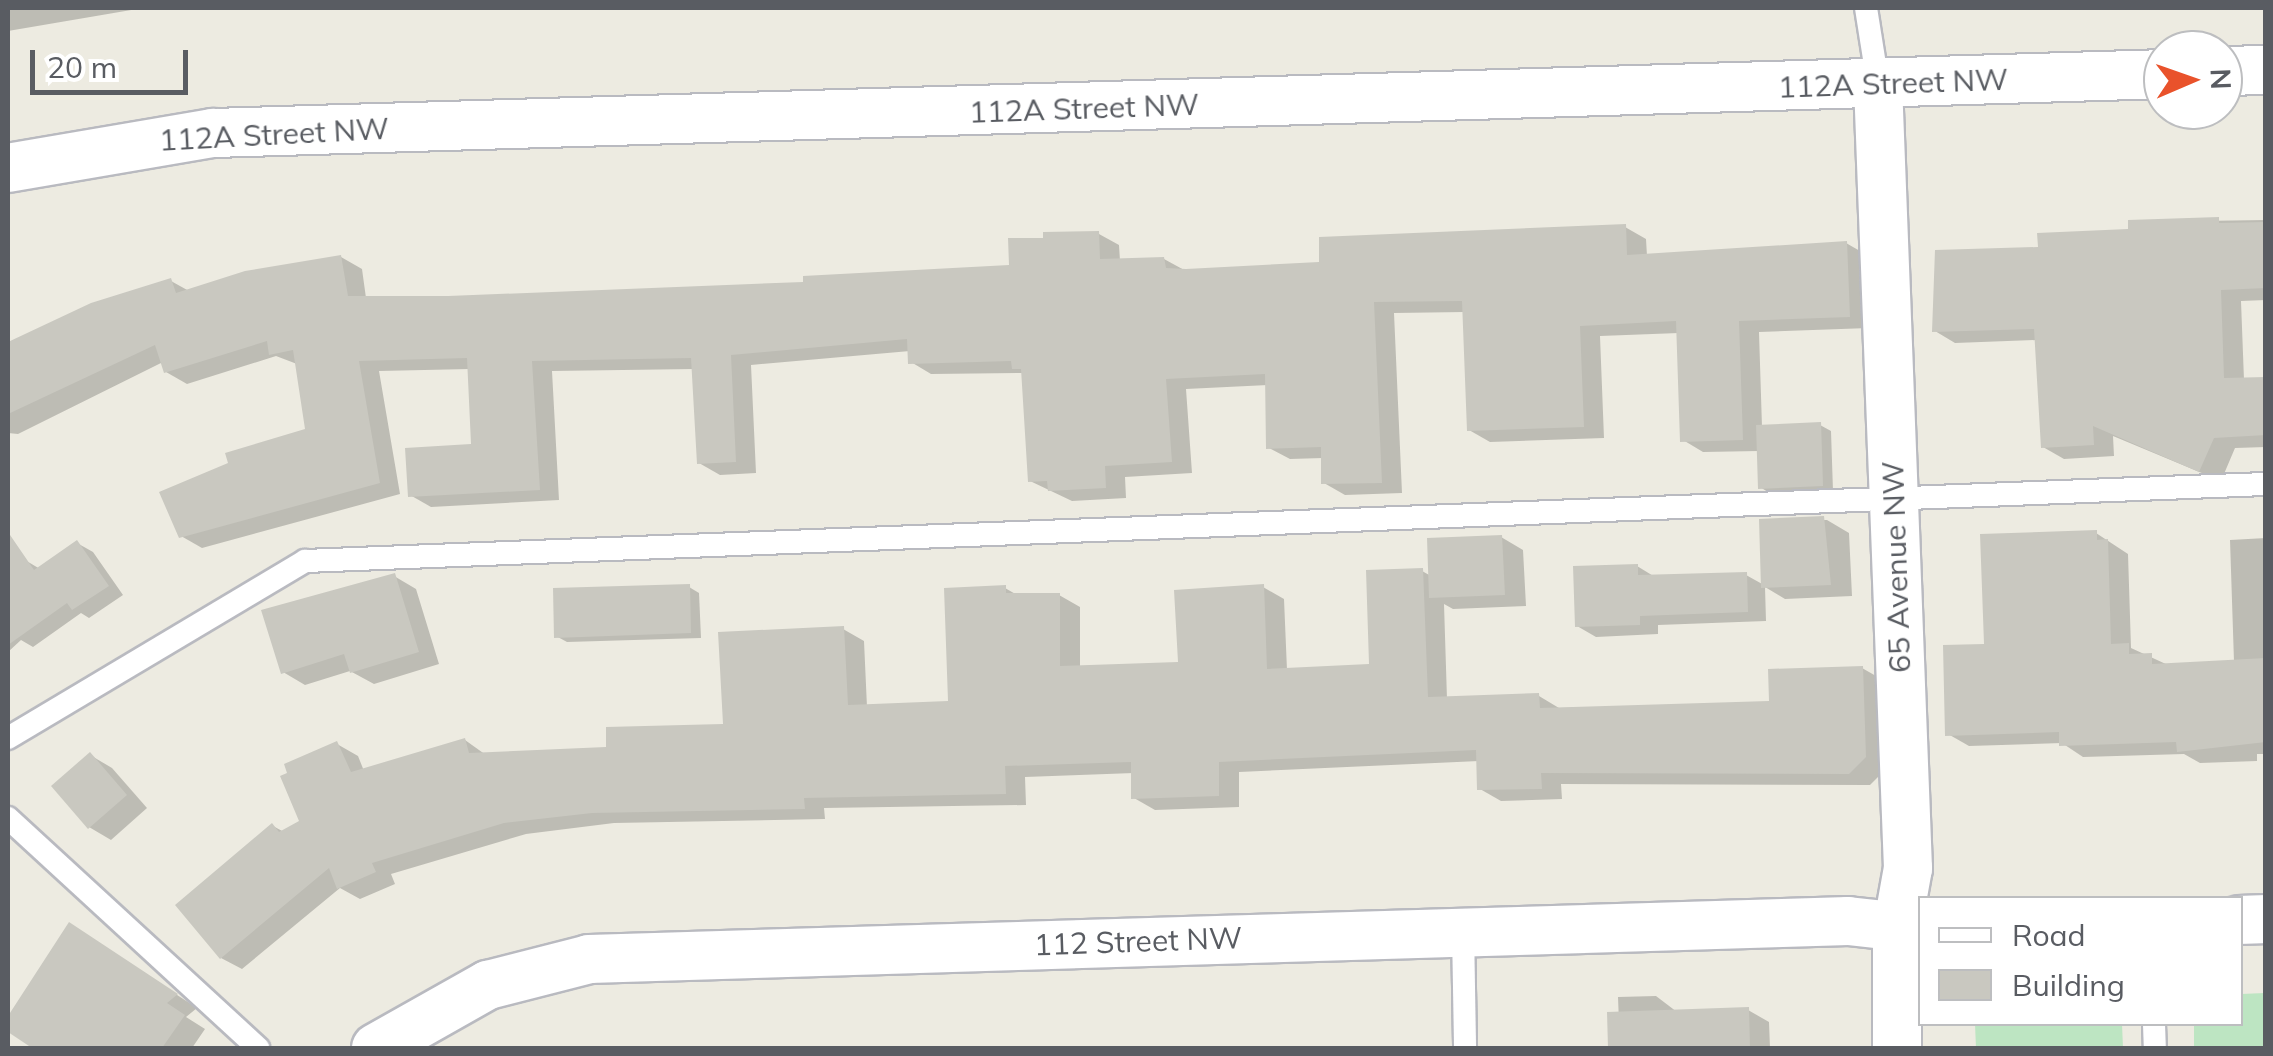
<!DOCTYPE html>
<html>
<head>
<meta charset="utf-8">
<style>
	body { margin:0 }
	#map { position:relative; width:2273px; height:1056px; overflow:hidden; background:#edebe1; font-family:Mulish,sans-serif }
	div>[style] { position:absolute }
	.green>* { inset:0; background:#bde5c2 }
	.shadow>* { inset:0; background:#0003 }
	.building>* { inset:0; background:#c9c8c0 }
	.roads { filter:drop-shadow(2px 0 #b9bac0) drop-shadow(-2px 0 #b9bac0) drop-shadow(0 2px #b9bac0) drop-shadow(0 -2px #b9bac0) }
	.service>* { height:22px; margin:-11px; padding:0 11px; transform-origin:11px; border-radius:11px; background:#fff }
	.minor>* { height:48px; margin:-24px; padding:0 24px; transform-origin:24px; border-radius:24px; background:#fff }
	span { translate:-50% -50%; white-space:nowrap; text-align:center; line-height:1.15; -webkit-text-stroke:8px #fff; paint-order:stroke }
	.street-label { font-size:30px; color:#595c62 }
	.frame { position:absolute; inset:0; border:10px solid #595c62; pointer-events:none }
	.legend { position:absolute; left:1918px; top:896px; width:325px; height:130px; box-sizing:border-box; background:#fff; border:2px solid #bdbec0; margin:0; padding:12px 18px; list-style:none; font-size:30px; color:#595c62 }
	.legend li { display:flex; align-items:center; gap:20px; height:50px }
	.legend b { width:50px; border:2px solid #bdbec0 }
	.north { position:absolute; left:2143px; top:30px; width:100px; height:100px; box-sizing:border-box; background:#fff; border:2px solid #bdbec0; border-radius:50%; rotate:88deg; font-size:28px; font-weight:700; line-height:40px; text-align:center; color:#595c62 }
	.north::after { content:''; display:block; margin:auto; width:35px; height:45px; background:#e9522b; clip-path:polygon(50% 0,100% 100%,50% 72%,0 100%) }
	.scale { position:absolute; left:30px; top:50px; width:158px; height:45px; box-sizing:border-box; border:5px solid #595c62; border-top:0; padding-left:12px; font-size:30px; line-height:35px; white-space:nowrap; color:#595c62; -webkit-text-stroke:8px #fff; paint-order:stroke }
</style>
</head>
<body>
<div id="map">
	<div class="green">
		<i style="clip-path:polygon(2265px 993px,2265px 1048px,2194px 1048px,2194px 1024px,2240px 1024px,2241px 994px)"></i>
		<i style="clip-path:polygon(1975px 1024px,2122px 1024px,2123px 1048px,1976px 1048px)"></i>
	</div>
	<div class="shadow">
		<i style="clip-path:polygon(8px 8px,143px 8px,8px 31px)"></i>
		<i style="clip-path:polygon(2266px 220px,2266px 300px,2241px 301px,2244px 380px,2266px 379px,2266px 447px,2235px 448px,2221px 481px,2113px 436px,2114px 456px,2064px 459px,2043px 447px,2037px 340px,1955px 343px,1935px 331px,2040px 250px,2131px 232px,2131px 222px)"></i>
		<i style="clip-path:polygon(1625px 227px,1646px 239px,1647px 256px,1846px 243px,1867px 255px,1869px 328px,1759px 332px,1762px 427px,1820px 425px,1831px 431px,1833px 491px,1771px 494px,1760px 487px,1759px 451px,1703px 452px,1683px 440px,1679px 333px,1600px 336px,1604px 438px,1490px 442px,1469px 430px,1465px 312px,1394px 313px,1402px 493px,1345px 495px,1324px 483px,1323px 458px,1290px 459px,1269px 448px,1268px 385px,1186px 389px,1192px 473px,1125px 477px,1126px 498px,1072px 501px,1030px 481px,1024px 373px,931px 374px,911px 362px,910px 351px,751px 365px,756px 473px,720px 475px,699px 463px,694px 369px,552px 371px,559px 500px,431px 507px,410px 495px,473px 446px,470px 369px,379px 371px,400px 494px,202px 548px,181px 536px,308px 430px,297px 364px,276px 356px,187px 384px,166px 372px,163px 362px,18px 434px,8px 433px,8px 345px,91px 306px,171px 281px,189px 291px,341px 257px,362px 269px,366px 298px,448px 299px,806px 284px,1011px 267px,1099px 234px,1119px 245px,1120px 261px,1164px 259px,1186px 271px,1322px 265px)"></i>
		<i style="clip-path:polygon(1827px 520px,1849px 533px,1852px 596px,1785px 599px,1765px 587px,1766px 621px,1658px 625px,1658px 634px,1596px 637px,1577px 626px,1637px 566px,1655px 577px,1746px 575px,1764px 585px,1761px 521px)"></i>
		<i style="clip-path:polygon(2096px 533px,2128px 554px,2131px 648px,2168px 665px,2234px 662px,2230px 540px,2266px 538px,2266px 754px,2257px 754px,2257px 761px,2200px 763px,2184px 754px,2083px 757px,2062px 743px,1969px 746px,1948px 734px,1986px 646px)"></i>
		<i style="clip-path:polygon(1501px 537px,1523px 550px,1526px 606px,1453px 609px,1444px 604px,1447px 699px,1539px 696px,1559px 708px,1771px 704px,1862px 668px,1883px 680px,1886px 769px,1870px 785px,1561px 784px,1562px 799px,1501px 801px,1480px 789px,1479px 761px,1239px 772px,1239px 807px,1155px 810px,1134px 798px,1134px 773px,1025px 777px,1026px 805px,824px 808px,825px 819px,614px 823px,526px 834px,391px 874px,395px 884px,360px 899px,340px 888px,242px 969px,221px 958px,273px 826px,284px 832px,302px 822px,337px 744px,358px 756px,364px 771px,465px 740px,486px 755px,609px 750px,726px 727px,843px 629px,864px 641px,867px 707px,951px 704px,1005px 588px,1019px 596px,1059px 595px,1080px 607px,1080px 668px,1181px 664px,1263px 587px,1284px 599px,1287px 670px,1372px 666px,1422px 571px,1431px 576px)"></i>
		<i style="clip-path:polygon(77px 543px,93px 552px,123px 595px,89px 618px,81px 613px,33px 647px,21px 640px,8px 652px,8px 574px,25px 560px,40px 569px)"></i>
		<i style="clip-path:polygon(394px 576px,416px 589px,439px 664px,374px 684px,350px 671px,305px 685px,283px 672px)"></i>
		<i style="clip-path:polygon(689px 587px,699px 593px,701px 638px,567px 642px,556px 636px)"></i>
		<i style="clip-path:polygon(90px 755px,112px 768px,147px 808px,111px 840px,89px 827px)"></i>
		<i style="clip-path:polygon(70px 925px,197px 1008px,186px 1017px,205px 1029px,192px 1048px,37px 1048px,8px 1029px)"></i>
		<i style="clip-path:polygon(1656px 996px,1677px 1012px,1748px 1010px,1769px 1022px,1770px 1048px,1620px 1048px,1618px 997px)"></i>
	</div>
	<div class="building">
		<i style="clip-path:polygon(2219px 217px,2219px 223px,2266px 222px,2266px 288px,2221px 290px,2224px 378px,2266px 377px,2266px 435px,2214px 438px,2199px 472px,2093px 426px,2094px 445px,2041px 448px,2034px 329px,1932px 332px,1935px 250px,2038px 247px,2037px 233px,2128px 229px,2128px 220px)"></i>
		<i style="clip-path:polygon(1626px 224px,1627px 255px,1847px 241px,1850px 317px,1739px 321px,1743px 440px,1680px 442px,1676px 321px,1580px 326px,1584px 427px,1467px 431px,1462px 301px,1374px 302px,1382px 483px,1321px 484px,1321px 447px,1266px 449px,1265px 374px,1166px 379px,1172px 462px,1105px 466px,1106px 488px,1048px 491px,1047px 481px,1028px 482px,1021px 369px,1012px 369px,1011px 361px,908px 364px,907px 339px,731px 355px,736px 462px,697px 464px,691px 358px,532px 361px,540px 490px,408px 497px,405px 448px,471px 444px,467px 358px,359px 361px,380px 483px,179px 538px,159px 492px,228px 463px,225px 453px,305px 429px,293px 350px,269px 355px,267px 341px,164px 373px,155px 345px,8px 414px,8px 342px,91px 303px,171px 278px,176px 293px,245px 271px,341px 255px,348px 296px,448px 296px,803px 282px,803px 276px,1009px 265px,1008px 238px,1043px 238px,1043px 232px,1099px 231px,1100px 259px,1164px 257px,1166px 268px,1186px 269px,1319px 262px,1319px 237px)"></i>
		<i style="clip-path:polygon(1821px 422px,1823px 486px,1758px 489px,1756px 425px)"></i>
		<i style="clip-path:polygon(1824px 516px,1831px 585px,1761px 588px,1759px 519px)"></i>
		<i style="clip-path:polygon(2097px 530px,2097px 540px,2108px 539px,2111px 644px,2129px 643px,2129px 654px,2152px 653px,2152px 664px,2266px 658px,2266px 742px,2177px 752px,2176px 742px,2059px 746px,2059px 732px,1945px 736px,1943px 645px,1984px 644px,1980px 534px)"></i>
		<i style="clip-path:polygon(8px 532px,34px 570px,77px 540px,109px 586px,72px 610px,67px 603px,8px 645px)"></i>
		<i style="clip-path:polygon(1502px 535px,1505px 595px,1429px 598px,1427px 538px)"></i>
		<i style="clip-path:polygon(1638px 564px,1638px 575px,1747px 572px,1748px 612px,1640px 616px,1640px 625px,1575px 627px,1573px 566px)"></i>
		<i style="clip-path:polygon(1423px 568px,1428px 697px,1539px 693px,1540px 708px,1769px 701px,1768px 669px,1863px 666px,1866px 757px,1849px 774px,1541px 773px,1542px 789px,1477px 790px,1476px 750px,1219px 762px,1219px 796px,1131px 799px,1131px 762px,1005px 766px,1006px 794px,804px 798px,805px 809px,592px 813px,504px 823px,372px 863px,376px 872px,337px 889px,329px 868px,220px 959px,175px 905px,272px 823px,279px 832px,299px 821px,280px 776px,287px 773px,284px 764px,337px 741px,351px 772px,465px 738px,469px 753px,606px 747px,606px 727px,723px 724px,718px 632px,844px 626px,848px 705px,948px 701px,944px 588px,1006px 585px,1006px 593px,1060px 593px,1060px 666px,1178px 662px,1174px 590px,1264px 584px,1267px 669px,1369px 664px,1366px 570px)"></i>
		<i style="clip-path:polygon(395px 573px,419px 652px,350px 673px,344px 654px,281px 674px,261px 610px)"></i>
		<i style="clip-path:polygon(690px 584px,691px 633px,554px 638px,553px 588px)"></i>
		<i style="clip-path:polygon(90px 752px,127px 795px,88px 829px,51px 786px)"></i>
		<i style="clip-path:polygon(69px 922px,178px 994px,167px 1003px,185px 1015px,162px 1048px,32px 1048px,8px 1032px,8px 1016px)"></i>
		<i style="clip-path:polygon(1749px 1007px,1750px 1048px,1608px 1048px,1607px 1012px)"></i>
	</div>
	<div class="roads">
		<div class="service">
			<i style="left:1866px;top:8px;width:77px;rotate:81deg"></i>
			<i style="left:8px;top:738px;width:346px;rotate:-30.8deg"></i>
			<i style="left:305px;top:561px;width:1963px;rotate:-2.25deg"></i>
			<i style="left:8px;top:818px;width:340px;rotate:42.6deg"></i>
			<i style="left:1463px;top:930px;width:118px;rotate:89deg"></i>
			<i style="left:2154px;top:1024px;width:24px;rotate:88deg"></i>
		</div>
		<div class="minor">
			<i style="left:2223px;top:71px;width:43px;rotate:-1.3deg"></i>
			<i style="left:1878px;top:84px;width:785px;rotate:87.81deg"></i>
			<i style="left:1908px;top:868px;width:62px;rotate:100.2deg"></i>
			<i style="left:1897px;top:929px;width:119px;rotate:90deg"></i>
			<i style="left:8px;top:168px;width:208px;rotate:-9.7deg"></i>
			<i style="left:213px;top:133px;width:1951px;rotate:-1.73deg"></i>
			<i style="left:2240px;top:920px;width:26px;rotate:-2deg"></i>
			<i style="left:376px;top:1048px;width:129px;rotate:-29.4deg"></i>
			<i style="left:488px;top:985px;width:104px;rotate:-14.4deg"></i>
			<i style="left:589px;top:959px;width:1260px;rotate:-1.73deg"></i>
			<i style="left:1848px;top:921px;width:72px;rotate:6.3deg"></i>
		</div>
	</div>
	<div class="street-label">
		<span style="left:1893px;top:83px;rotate:-2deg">112A Street NW</span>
		<span style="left:1084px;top:108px;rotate:-2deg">112A Street NW</span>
		<span style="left:274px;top:134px;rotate:-3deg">112A Street NW</span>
		<span style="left:1896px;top:567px;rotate:-92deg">65 Avenue NW</span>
		<span style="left:1138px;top:941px;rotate:-2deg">112 Street NW</span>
	</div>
	<div class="frame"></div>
	<ul class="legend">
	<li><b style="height:12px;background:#fff"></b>Road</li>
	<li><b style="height:28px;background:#c9c8c0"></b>Building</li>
	</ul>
	<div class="north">N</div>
	<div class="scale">20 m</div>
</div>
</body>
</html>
